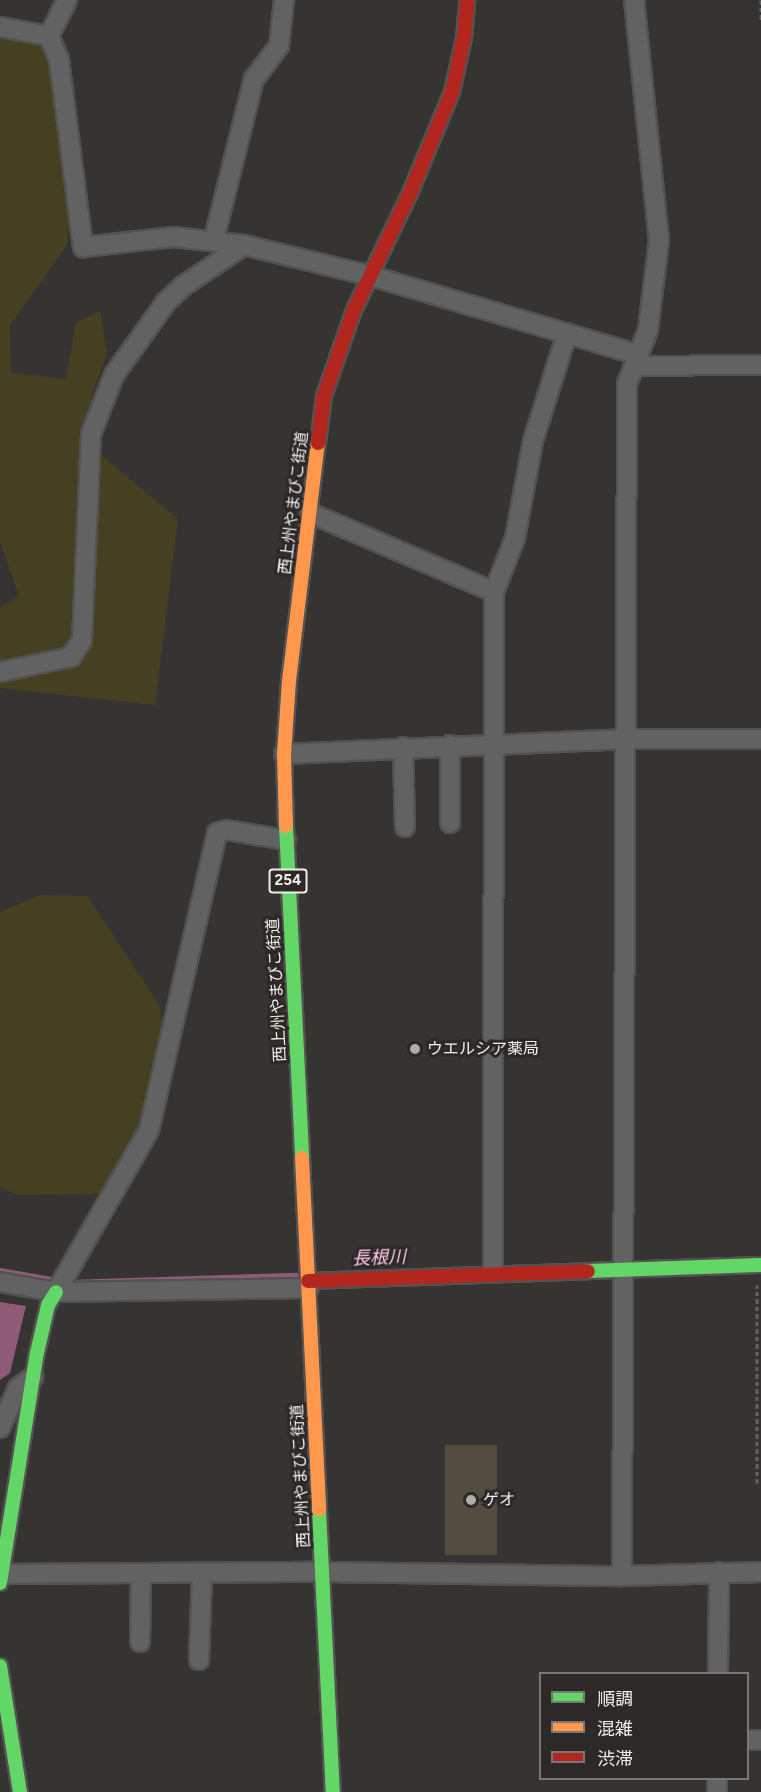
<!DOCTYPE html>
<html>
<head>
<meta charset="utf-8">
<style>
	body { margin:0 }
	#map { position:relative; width:761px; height:1792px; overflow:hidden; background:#353433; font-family:Figtree,"Noto Sans JP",sans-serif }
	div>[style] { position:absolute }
	.green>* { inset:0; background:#454021 }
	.water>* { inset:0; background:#905b78 }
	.stream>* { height:4.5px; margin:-2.25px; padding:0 2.25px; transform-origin:2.25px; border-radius:2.25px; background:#905b78 }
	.building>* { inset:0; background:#534c41 }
	.path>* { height:3px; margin-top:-1.5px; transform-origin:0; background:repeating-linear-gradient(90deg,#636363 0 4.5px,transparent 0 7.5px) }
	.roads { filter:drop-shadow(2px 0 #535251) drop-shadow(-2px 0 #535251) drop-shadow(0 2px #535251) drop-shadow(0 -2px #535251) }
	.street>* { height:18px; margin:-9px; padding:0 9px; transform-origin:9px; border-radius:9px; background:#636262 }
	.fast>* { height:14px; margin:-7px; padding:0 7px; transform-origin:7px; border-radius:7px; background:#63d668 }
	.slow>* { height:14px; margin:-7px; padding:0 7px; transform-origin:7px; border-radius:7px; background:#ff974d }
	.jam>* { height:14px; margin:-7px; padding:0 7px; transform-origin:7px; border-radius:7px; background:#b3261e }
	.dots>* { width:16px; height:16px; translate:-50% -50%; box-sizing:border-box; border:3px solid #2c2928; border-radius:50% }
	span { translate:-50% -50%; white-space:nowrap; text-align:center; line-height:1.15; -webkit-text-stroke:6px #2c2928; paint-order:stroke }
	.shield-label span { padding:2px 4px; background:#2c2928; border:2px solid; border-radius:4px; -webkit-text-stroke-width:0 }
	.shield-label { font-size:15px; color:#efeeed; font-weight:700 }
	.street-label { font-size:16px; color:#efeeed }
	.poi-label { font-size:16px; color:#efeeed }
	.left { translate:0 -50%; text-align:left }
	.water-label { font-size:18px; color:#fdc7e3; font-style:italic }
	.legend { position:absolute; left:539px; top:1672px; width:210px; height:108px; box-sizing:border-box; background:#2c2928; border:2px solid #7a7877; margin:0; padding:8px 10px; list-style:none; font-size:18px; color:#efeeed }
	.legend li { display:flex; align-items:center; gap:12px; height:30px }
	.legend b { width:30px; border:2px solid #7a7877 }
</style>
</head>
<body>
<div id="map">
	<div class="green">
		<i style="clip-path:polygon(0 33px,35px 39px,54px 64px,69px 224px,67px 245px,10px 325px,11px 373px,66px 379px,76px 323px,100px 311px,107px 354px,92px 393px,99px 453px,178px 519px,155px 705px,0 688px,0 608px,19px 596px,0 542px)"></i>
		<i style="clip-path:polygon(40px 895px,87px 896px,160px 1006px,165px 1051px,151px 1118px,99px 1194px,18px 1195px,0 1187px,0 912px)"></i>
	</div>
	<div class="water">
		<i style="clip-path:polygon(0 1302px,26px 1306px,10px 1373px,0 1380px)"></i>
	</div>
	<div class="stream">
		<i style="left:0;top:1270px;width:57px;rotate:10.1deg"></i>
		<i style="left:68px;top:1282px;width:228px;rotate:-1.8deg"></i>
	</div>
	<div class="building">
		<i style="clip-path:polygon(445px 1445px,497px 1445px,497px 1555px,445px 1555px)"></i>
	</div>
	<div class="path">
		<i style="left:761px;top:0;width:20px;rotate:90deg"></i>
		<i style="left:757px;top:1483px;width:198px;rotate:-90deg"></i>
	</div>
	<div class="roads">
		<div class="street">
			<i style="left:0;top:27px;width:50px;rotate:10.4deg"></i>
			<i style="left:49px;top:36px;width:26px;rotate:67deg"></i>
			<i style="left:59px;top:60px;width:189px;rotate:82.7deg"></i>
			<i style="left:83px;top:247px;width:92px;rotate:-6.3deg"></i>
			<i style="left:174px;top:237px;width:70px;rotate:6.5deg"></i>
			<i style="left:244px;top:245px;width:131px;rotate:13.7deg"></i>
			<i style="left:371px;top:276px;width:280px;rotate:16.4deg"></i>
			<i style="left:49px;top:36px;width:40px;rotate:-63.4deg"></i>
			<i style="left:214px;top:239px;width:165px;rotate:-76deg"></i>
			<i style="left:254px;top:79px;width:41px;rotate:-52.9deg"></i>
			<i style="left:279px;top:46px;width:46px;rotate:-83.8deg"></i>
			<i style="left:635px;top:366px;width:126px;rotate:-0.5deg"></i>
			<i style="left:310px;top:513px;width:200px;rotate:23.2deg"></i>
			<i style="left:0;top:672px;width:73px;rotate:-11.9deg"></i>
			<i style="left:71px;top:657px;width:20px;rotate:-57deg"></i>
			<i style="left:82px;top:640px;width:206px;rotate:-87.5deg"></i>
			<i style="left:91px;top:434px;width:63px;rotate:-68.7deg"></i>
			<i style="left:114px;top:375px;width:90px;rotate:-54.5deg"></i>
			<i style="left:166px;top:302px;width:23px;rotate:-43deg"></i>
			<i style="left:183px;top:286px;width:73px;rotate:-33.9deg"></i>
			<i style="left:403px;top:747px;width:80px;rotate:88.6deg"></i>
			<i style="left:284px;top:754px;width:340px;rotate:-2.5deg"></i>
			<i style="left:624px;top:739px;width:137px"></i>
			<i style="left:450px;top:823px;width:78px;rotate:-90deg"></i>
			<i style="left:493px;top:1273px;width:681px;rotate:-89.92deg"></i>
			<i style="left:494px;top:592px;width:58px;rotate:-68.7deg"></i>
			<i style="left:515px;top:538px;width:99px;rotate:-79.5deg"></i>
			<i style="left:533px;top:441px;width:113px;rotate:-72.5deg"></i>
			<i style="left:0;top:1282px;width:57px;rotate:10.1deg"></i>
			<i style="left:56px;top:1292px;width:253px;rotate:-0.9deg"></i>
			<i style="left:56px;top:1292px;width:187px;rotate:-60.1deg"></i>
			<i style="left:149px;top:1130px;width:305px;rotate:-77.1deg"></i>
			<i style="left:217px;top:833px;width:10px;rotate:-17deg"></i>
			<i style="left:227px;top:830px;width:60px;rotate:9.6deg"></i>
			<i style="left:0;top:1428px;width:44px;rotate:-65.8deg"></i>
			<i style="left:18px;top:1388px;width:19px;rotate:-36deg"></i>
			<i style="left:1px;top:1574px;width:322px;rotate:-0.4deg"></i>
			<i style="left:323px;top:1572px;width:299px;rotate:0.8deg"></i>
			<i style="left:622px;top:1576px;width:139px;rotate:-1.6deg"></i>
			<i style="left:622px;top:1576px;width:1192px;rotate:-89.76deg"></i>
			<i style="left:627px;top:384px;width:58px;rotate:-68.7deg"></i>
			<i style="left:648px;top:330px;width:90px;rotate:-83deg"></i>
			<i style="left:659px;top:241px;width:242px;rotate:-95.9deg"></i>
			<i style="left:140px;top:1642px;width:69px;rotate:-89.2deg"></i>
			<i style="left:199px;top:1660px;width:87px;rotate:-88deg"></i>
			<i style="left:718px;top:1674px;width:102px;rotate:-89.4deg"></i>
			<i style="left:748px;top:1740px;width:13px"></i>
			<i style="left:717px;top:1792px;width:14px;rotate:-90deg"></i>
		</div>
		<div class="fast">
			<i style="left:286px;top:826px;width:332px;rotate:87.2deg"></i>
			<i style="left:588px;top:1271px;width:173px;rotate:-2deg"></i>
			<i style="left:319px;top:1510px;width:282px;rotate:87.2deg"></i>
			<i style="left:0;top:1583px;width:233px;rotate:-80.9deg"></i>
			<i style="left:37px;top:1353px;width:49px;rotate:-77.1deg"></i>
			<i style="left:48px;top:1305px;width:15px;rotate:-58deg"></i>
			<i style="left:0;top:1666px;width:128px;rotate:81deg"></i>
		</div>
		<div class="slow">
			<i style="left:286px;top:826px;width:72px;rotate:-91.6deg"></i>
			<i style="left:284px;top:754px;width:73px;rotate:-86.1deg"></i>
			<i style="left:289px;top:681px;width:240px;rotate:-83.1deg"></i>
			<i style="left:302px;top:1158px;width:352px;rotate:87.2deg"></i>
		</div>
		<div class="jam">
			<i style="left:318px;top:443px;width:47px;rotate:-82.7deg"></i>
			<i style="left:324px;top:396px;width:91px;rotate:-70.8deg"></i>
			<i style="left:354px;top:310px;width:130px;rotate:-64.4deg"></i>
			<i style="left:410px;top:193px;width:109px;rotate:-67.4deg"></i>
			<i style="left:452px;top:92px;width:55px;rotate:-77.5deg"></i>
			<i style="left:464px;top:38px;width:38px;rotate:-85deg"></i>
			<i style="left:308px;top:1281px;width:280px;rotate:-2deg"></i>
		</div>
	</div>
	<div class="dots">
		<i style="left:415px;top:1049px;background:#aeadac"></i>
		<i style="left:471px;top:1500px;background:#aeadac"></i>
	</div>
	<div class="shield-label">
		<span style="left:288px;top:881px">254</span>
	</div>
	<div class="street-label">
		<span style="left:294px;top:503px;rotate:-83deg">西上州やまびこ街道</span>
		<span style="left:277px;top:990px;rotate:-93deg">西上州やまびこ街道</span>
		<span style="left:301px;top:1476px;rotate:-93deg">西上州やまびこ街道</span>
	</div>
	<div class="poi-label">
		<span class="left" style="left:427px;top:1049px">ウエルシア薬局</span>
		<span class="left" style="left:483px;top:1500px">ゲオ</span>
	</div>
	<div class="water-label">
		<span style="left:379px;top:1258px;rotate:-2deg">長根川</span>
	</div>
	<ul class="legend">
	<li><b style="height:8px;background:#63d668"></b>順調</li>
	<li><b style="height:8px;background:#ff974d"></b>混雑</li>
	<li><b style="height:8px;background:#b3261e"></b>渋滞</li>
	</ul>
</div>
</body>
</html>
